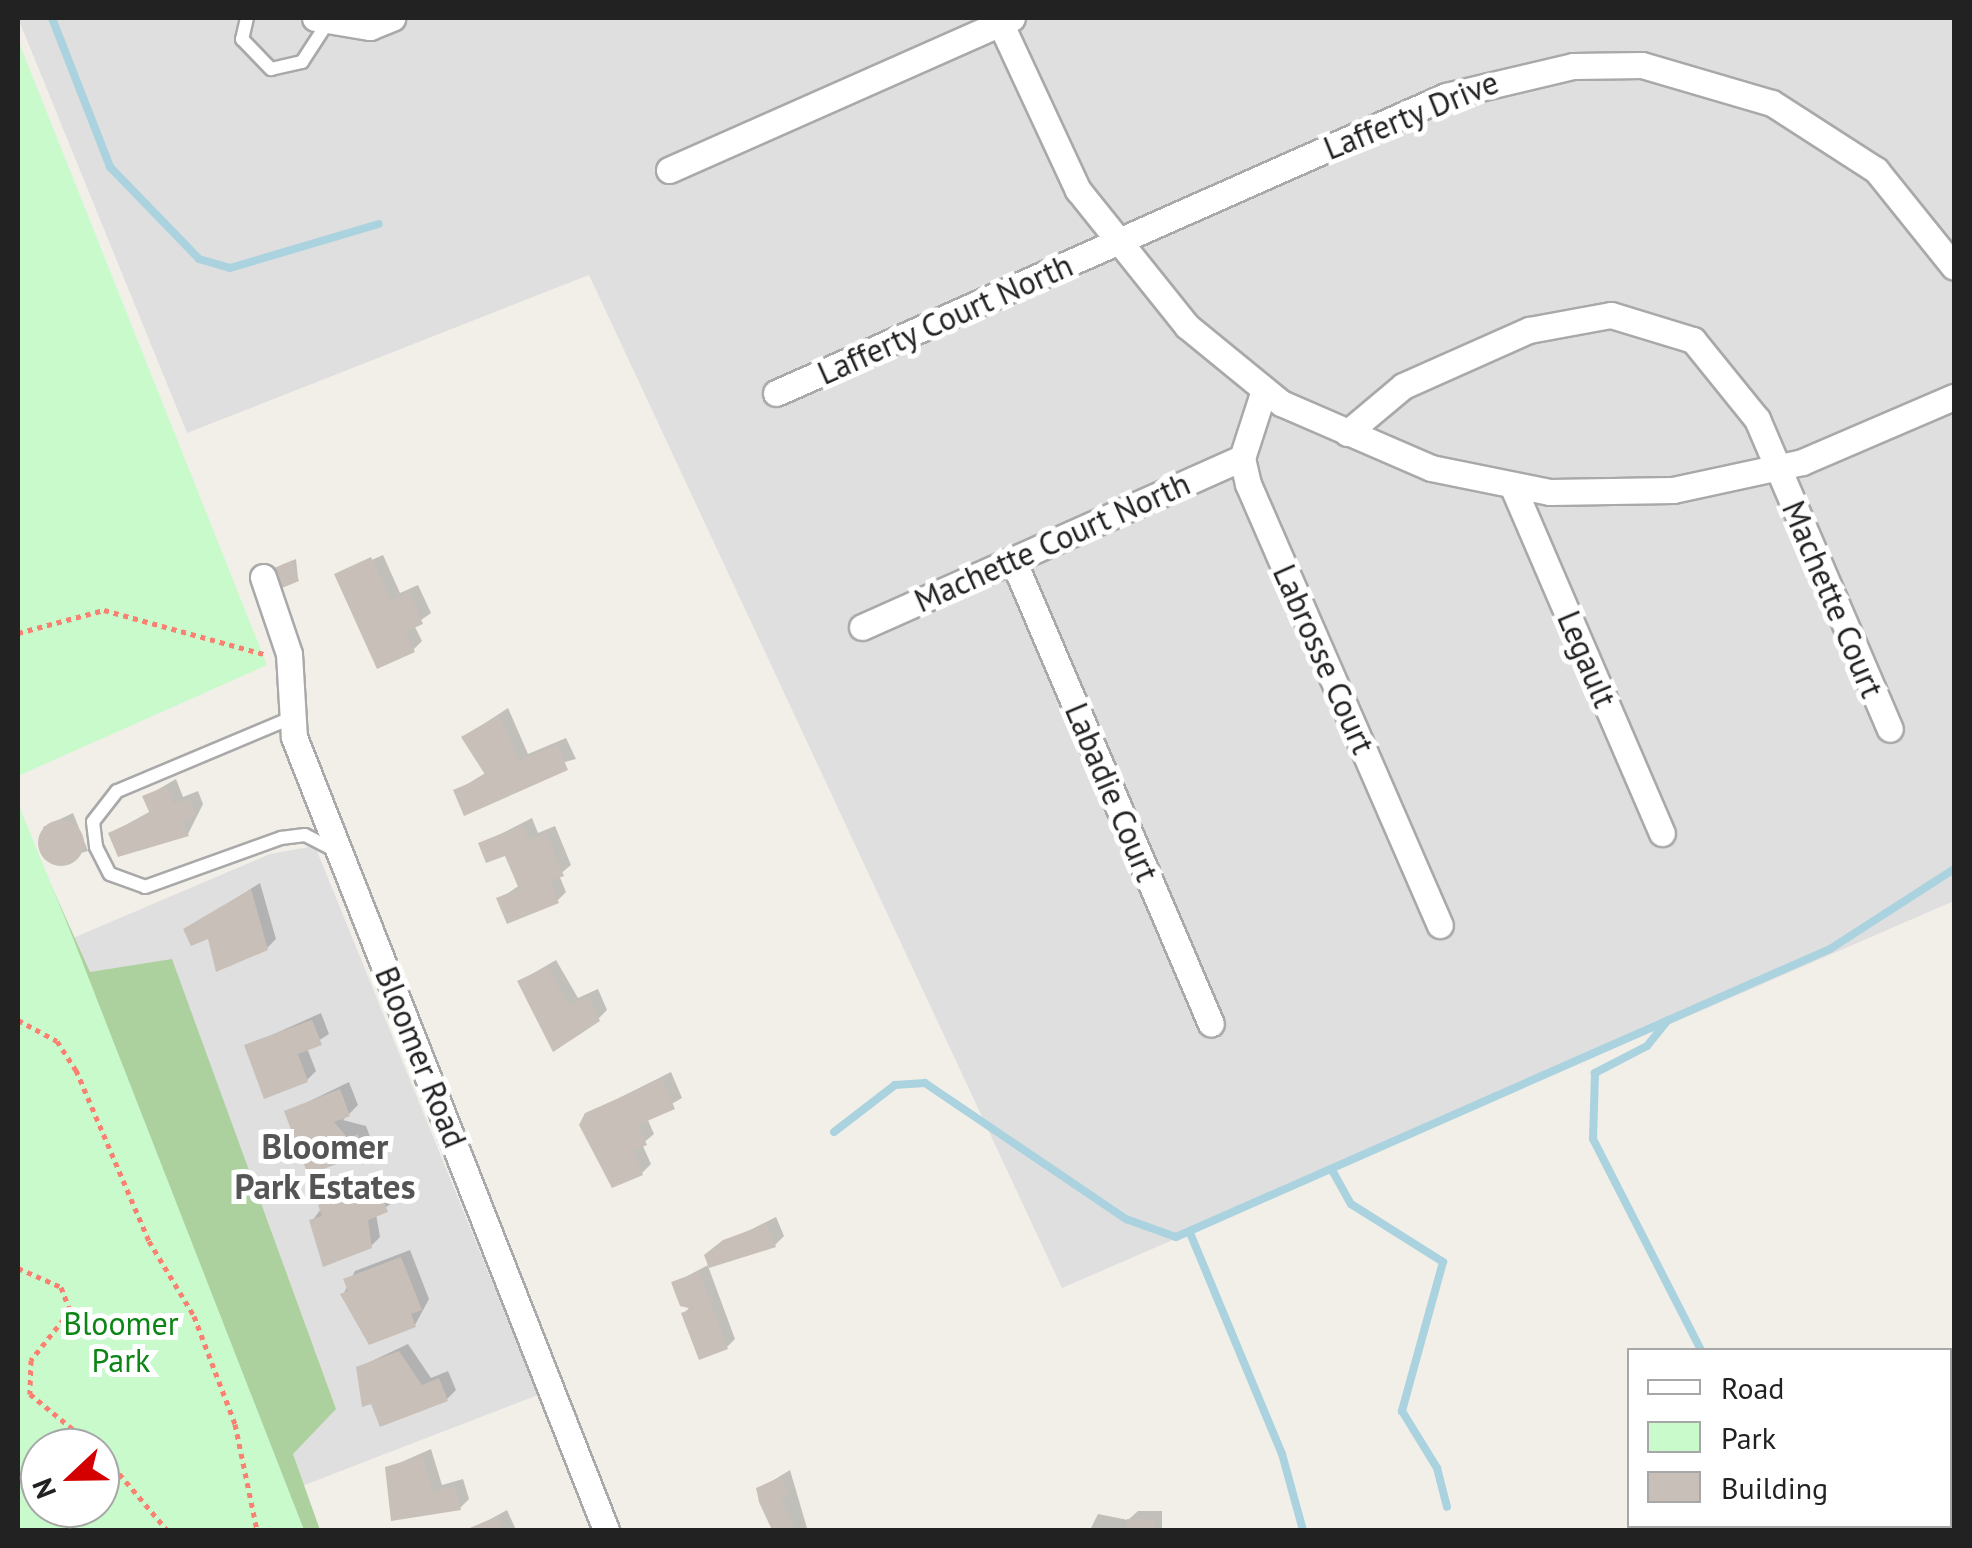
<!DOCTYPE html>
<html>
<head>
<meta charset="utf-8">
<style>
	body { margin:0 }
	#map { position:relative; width:1972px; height:1548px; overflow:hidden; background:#f2efe9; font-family:"PT Sans",sans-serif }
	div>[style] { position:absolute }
	.residential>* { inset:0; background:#e0dfdf }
	.forest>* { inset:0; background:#add19e }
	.park>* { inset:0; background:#c8facc }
	.shadow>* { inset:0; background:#0003 }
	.stream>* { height:8px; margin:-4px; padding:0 4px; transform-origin:4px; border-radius:4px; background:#aad3df }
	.building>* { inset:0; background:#c7bfb8 }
	.round { border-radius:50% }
	.path>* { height:5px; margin-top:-2.5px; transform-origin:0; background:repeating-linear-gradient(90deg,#fa8072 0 5px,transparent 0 10px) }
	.roads { filter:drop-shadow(2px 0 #a9a9a9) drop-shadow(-2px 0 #a9a9a9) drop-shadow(0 2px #a9a9a9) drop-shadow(0 -2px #a9a9a9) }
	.lane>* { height:12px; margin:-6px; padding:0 6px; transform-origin:6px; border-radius:6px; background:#fff }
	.street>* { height:25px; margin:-12.5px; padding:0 12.5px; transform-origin:12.5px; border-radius:12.5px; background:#fff }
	span { translate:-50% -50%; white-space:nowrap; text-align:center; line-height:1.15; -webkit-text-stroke:10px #fff; paint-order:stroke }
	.street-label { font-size:32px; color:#222 }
	.park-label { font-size:32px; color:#0c8416 }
	.neighbourhood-label { font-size:35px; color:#555; font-weight:700 }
	.frame { position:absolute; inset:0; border:20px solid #222; pointer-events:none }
	.legend { position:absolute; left:1627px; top:1348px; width:325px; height:180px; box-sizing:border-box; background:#fff; border:2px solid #a7a7a7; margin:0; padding:12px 18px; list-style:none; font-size:30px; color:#222 }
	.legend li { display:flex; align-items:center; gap:20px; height:50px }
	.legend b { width:50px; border:2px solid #a7a7a7 }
	.north { position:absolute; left:20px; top:1428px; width:100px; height:100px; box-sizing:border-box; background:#fff; border:2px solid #a7a7a7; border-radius:50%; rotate:248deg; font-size:28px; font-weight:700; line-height:40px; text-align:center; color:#222 }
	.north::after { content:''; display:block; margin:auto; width:35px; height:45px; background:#d40000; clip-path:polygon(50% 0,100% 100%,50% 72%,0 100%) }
</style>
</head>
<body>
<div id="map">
	<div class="residential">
		<i style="clip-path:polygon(18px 18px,1954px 18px,1954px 901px,1062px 1288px,589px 275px,187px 433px)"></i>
		<i style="clip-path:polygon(315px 846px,538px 1395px,289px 1491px,73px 938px,270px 854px)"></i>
	</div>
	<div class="forest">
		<i style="clip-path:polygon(evenodd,18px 811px,90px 972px,172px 959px,336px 1409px,293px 1454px,320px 1530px,18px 1530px,18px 811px,40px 1448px,100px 1448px,100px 1508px,40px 1508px,40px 1448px)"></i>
	</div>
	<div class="park">
		<i style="clip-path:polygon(18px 40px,267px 665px,18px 776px)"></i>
		<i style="clip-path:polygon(evenodd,18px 803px,73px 938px,304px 1530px,18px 1530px,18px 803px,40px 1448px,100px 1448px,100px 1508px,40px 1508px,40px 1448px)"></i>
	</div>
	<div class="shadow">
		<i style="clip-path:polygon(383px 555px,400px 593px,418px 585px,431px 613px,414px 625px,422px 641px,413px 650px,337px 575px)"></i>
		<i style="clip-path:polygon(296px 559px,298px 579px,277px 569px,281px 565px)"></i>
		<i style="clip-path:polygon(508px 708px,528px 754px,566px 738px,576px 759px,456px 791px,487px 772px,464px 737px)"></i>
		<i style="clip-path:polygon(176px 779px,183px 797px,198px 791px,203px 804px,188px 834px,111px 833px,151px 811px,145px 797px)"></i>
		<i style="clip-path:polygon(73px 813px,88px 851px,50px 862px,43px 827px)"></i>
		<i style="clip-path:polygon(532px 818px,538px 833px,555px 826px,571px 865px,559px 875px,566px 892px,557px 901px,499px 899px,520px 885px,506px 852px,481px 844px)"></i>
		<i style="clip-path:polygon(260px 883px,276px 939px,267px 948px,186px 930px)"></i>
		<i style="clip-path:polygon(556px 960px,578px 998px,598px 989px,607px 1010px,598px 1019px,520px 981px)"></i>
		<i style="clip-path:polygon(321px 1013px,329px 1034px,307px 1048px,316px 1071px,307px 1080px,247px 1046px)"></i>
		<i style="clip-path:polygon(671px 1072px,682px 1098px,647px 1118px,654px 1134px,642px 1144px,651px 1164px,642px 1173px,587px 1114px)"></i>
		<i style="clip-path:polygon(349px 1082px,358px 1105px,343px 1120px,366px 1126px,372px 1142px,364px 1151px,287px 1112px)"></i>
		<i style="clip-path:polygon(386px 1176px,395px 1201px,376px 1214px,380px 1237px,371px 1246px,312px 1221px,330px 1197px)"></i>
		<i style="clip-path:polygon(776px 1217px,784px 1236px,775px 1245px,708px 1266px,735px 1339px,727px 1347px,684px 1313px,691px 1306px,674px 1283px,710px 1264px,716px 1247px)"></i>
		<i style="clip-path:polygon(410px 1250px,429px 1299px,415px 1325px,343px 1295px,355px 1271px)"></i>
		<i style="clip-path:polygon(408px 1344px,431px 1378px,448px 1371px,456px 1390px,447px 1399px,363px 1404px,359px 1367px)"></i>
		<i style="clip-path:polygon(431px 1449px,442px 1485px,463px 1479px,469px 1499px,460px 1508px,388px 1468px)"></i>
		<i style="clip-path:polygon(790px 1470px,807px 1528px,819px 1530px,775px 1530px,759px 1489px)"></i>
		<i style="clip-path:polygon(507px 1510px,516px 1530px,471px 1530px)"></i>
		<i style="clip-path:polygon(1138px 1511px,1162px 1511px,1162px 1530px,1090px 1530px,1098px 1514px,1128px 1520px)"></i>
	</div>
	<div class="stream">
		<i style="left:52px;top:18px;width:160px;rotate:68.7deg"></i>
		<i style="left:110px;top:167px;width:128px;rotate:45.9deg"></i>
		<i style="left:199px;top:259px;width:32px;rotate:16deg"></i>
		<i style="left:230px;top:268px;width:155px;rotate:-16.5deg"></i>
		<i style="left:1668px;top:1020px;width:33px;rotate:129deg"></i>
		<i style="left:1647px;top:1046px;width:59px;rotate:152.6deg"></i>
		<i style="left:1595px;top:1073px;width:66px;rotate:91.7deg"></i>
		<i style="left:1593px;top:1139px;width:237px;rotate:62.9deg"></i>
		<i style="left:834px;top:1132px;width:77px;rotate:-37.6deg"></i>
		<i style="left:895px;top:1085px;width:30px;rotate:-4deg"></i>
		<i style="left:925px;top:1083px;width:243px;rotate:34.1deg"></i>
		<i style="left:1126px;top:1219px;width:53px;rotate:19.8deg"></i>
		<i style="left:1176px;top:1237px;width:715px;rotate:-23.77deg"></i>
		<i style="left:1830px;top:949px;width:148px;rotate:-32.8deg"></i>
		<i style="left:1332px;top:1170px;width:39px;rotate:61deg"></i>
		<i style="left:1351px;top:1204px;width:109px;rotate:32.2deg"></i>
		<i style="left:1443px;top:1262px;width:155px;rotate:105.4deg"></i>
		<i style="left:1402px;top:1411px;width:67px;rotate:58.4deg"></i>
		<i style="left:1437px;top:1468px;width:40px;rotate:75.6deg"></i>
		<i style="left:1190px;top:1233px;width:239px;rotate:67.4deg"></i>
		<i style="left:1282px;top:1454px;width:79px;rotate:74.6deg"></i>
	</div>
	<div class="building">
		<i style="clip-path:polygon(371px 557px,391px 600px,409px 592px,423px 624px,405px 632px,415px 652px,377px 669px,334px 574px)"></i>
		<i style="clip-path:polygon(292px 561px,299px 581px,282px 588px,274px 568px)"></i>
		<i style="clip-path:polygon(499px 715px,519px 761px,557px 744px,568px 770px,464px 816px,453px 790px,486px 776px,461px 737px)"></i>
		<i style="clip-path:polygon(167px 786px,174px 804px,189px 798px,196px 815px,182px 821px,189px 836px,118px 857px,108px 833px,150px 814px,142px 796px)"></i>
		<i class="round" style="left:38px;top:820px;width:46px;height:46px"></i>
		<i style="clip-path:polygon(523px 825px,529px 840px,546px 833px,564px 876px,550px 881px,559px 903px,507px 924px,496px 898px,519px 889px,505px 856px,486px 863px,478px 843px)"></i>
		<i style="clip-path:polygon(251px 889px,268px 950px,216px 972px,208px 939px,191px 946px,183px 929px)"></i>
		<i style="clip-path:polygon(547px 967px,569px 1005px,589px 996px,600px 1021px,553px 1052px,517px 981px)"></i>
		<i style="clip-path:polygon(312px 1020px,322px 1045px,298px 1054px,308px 1082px,264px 1099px,244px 1045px)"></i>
		<i style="clip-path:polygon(662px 1079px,675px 1109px,638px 1125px,647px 1145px,633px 1151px,643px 1175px,612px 1188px,579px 1125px,585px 1113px)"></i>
		<i style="clip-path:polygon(340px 1089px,350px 1116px,334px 1122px,348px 1138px,358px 1134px,365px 1153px,308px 1175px,284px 1111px)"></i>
		<i style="clip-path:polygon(377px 1183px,388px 1212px,368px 1220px,372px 1248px,323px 1267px,309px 1220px,322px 1216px,318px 1205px)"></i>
		<i style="clip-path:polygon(767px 1224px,776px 1247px,709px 1268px,704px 1255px,723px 1240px)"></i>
		<i style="clip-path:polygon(401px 1257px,422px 1310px,411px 1314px,416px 1327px,369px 1345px,340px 1294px,348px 1291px,343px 1279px)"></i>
		<i style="clip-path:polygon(699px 1272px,728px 1349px,699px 1360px,681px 1313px,692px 1309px,680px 1306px,671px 1282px)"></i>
		<i style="clip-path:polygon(399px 1351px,422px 1385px,439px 1378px,448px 1401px,380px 1427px,371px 1404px,362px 1407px,356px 1367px)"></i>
		<i style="clip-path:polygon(422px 1456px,433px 1492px,454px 1486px,461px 1510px,391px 1521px,385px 1467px)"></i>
		<i style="clip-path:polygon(781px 1477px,788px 1493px,780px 1497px,796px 1530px,772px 1530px,759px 1502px,756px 1488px)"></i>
		<i style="clip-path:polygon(498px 1516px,504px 1530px,465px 1530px)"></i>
		<i style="clip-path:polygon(1127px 1519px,1155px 1519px,1155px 1530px,1127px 1530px)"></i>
	</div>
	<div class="path">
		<i style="left:18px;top:633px;width:89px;rotate:-15deg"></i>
		<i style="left:104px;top:610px;width:166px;rotate:15.4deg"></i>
		<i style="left:18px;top:1020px;width:44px;rotate:28.3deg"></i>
		<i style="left:57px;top:1041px;width:35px;rotate:57deg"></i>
		<i style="left:76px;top:1070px;width:186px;rotate:66.9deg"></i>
		<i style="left:149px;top:1241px;width:87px;rotate:59deg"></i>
		<i style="left:194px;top:1316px;width:116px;rotate:69.2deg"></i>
		<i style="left:235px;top:1424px;width:108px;rotate:78.3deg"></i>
		<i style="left:18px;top:1268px;width:47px;rotate:23.8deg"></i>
		<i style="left:61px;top:1287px;width:26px;rotate:69deg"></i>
		<i style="left:70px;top:1311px;width:63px;rotate:128.5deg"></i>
		<i style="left:31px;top:1360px;width:34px;rotate:92deg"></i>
		<i style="left:30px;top:1394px;width:85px;rotate:39.3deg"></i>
		<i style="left:100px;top:1451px;width:104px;rotate:49.7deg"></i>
	</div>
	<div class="roads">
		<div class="lane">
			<i style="left:247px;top:18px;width:22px;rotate:103deg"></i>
			<i style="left:242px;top:39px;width:42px;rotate:46deg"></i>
			<i style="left:271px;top:69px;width:32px;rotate:-13deg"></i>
			<i style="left:302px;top:62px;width:48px;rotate:-57deg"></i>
			<i style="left:291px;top:718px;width:189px;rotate:157.2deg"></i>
			<i style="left:117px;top:791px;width:39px;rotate:128deg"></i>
			<i style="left:93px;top:822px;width:25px;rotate:83deg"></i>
			<i style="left:96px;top:847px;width:30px;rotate:63deg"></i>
			<i style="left:110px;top:874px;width:37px;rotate:20deg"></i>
			<i style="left:145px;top:887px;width:145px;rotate:-19.8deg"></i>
			<i style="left:281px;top:838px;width:24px;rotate:-7deg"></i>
			<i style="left:305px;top:835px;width:37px;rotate:27deg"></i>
		</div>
		<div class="street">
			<i style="left:315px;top:18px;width:56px;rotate:9.3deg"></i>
			<i style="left:370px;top:27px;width:24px;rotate:-22deg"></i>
			<i style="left:998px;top:18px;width:190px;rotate:65.1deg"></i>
			<i style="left:1078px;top:190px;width:174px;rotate:51.3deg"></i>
			<i style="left:1187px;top:326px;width:122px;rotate:39.3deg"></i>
			<i style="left:1281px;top:403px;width:163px;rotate:23.4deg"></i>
			<i style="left:1431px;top:468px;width:121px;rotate:11.4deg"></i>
			<i style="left:1550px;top:492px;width:123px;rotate:-0.9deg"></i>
			<i style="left:1673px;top:490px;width:132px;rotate:-12.2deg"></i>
			<i style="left:1802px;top:462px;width:165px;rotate:-23.2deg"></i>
			<i style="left:669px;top:170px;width:375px;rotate:-23.9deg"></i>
			<i style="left:1264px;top:390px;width:71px;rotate:107.9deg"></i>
			<i style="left:1242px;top:458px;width:27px;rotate:77deg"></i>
			<i style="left:1248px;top:484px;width:481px;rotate:66.5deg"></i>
			<i style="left:776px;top:393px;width:733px;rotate:-23.91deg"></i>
			<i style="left:1446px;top:96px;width:130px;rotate:-13.3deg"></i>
			<i style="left:1573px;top:66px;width:69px;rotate:-0.8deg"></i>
			<i style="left:1642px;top:65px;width:135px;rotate:16.3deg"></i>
			<i style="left:1772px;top:103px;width:124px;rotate:32.8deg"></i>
			<i style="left:1876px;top:170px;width:124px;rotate:51.2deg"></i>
			<i style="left:1347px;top:433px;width:73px;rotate:-40deg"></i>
			<i style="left:1403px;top:386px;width:138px;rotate:-24deg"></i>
			<i style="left:1529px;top:330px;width:83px;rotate:-10.4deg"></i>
			<i style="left:1611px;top:315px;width:86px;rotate:17deg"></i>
			<i style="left:1693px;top:340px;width:102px;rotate:51deg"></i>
			<i style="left:1757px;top:419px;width:337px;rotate:66.8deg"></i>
			<i style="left:1512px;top:485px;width:379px;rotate:66.7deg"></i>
			<i style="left:1013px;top:560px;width:504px;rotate:66.89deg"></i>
			<i style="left:263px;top:577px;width:81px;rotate:71.3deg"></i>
			<i style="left:289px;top:654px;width:83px;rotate:86.6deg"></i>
			<i style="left:294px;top:737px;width:852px;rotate:68.52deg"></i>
			<i style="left:862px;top:627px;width:416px;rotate:-24deg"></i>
		</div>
	</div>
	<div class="street-label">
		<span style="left:1411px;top:115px;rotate:-22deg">Lafferty Drive</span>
		<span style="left:945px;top:319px;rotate:-24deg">Lafferty Court North</span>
		<span style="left:1052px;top:542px;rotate:-24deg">Machette Court North</span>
		<span style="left:1833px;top:599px;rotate:67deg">Machette Court</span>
		<span style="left:1324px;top:659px;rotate:66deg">Labrosse Court</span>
		<span style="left:1587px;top:659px;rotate:67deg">Legault</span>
		<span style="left:1112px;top:792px;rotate:67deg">Labadie Court</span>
		<span style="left:421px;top:1057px;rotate:68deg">Bloomer Road</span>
	</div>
	<div class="park-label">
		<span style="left:121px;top:1342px">Bloomer<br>Park</span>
	</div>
	<div class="neighbourhood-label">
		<span style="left:325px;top:1166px">Bloomer<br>Park Estates</span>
	</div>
	<div class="frame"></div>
	<ul class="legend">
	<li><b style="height:12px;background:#fff"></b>Road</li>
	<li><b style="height:28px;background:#c8facc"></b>Park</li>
	<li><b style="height:28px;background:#c7bfb8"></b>Building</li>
	</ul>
	<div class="north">N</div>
</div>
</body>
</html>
